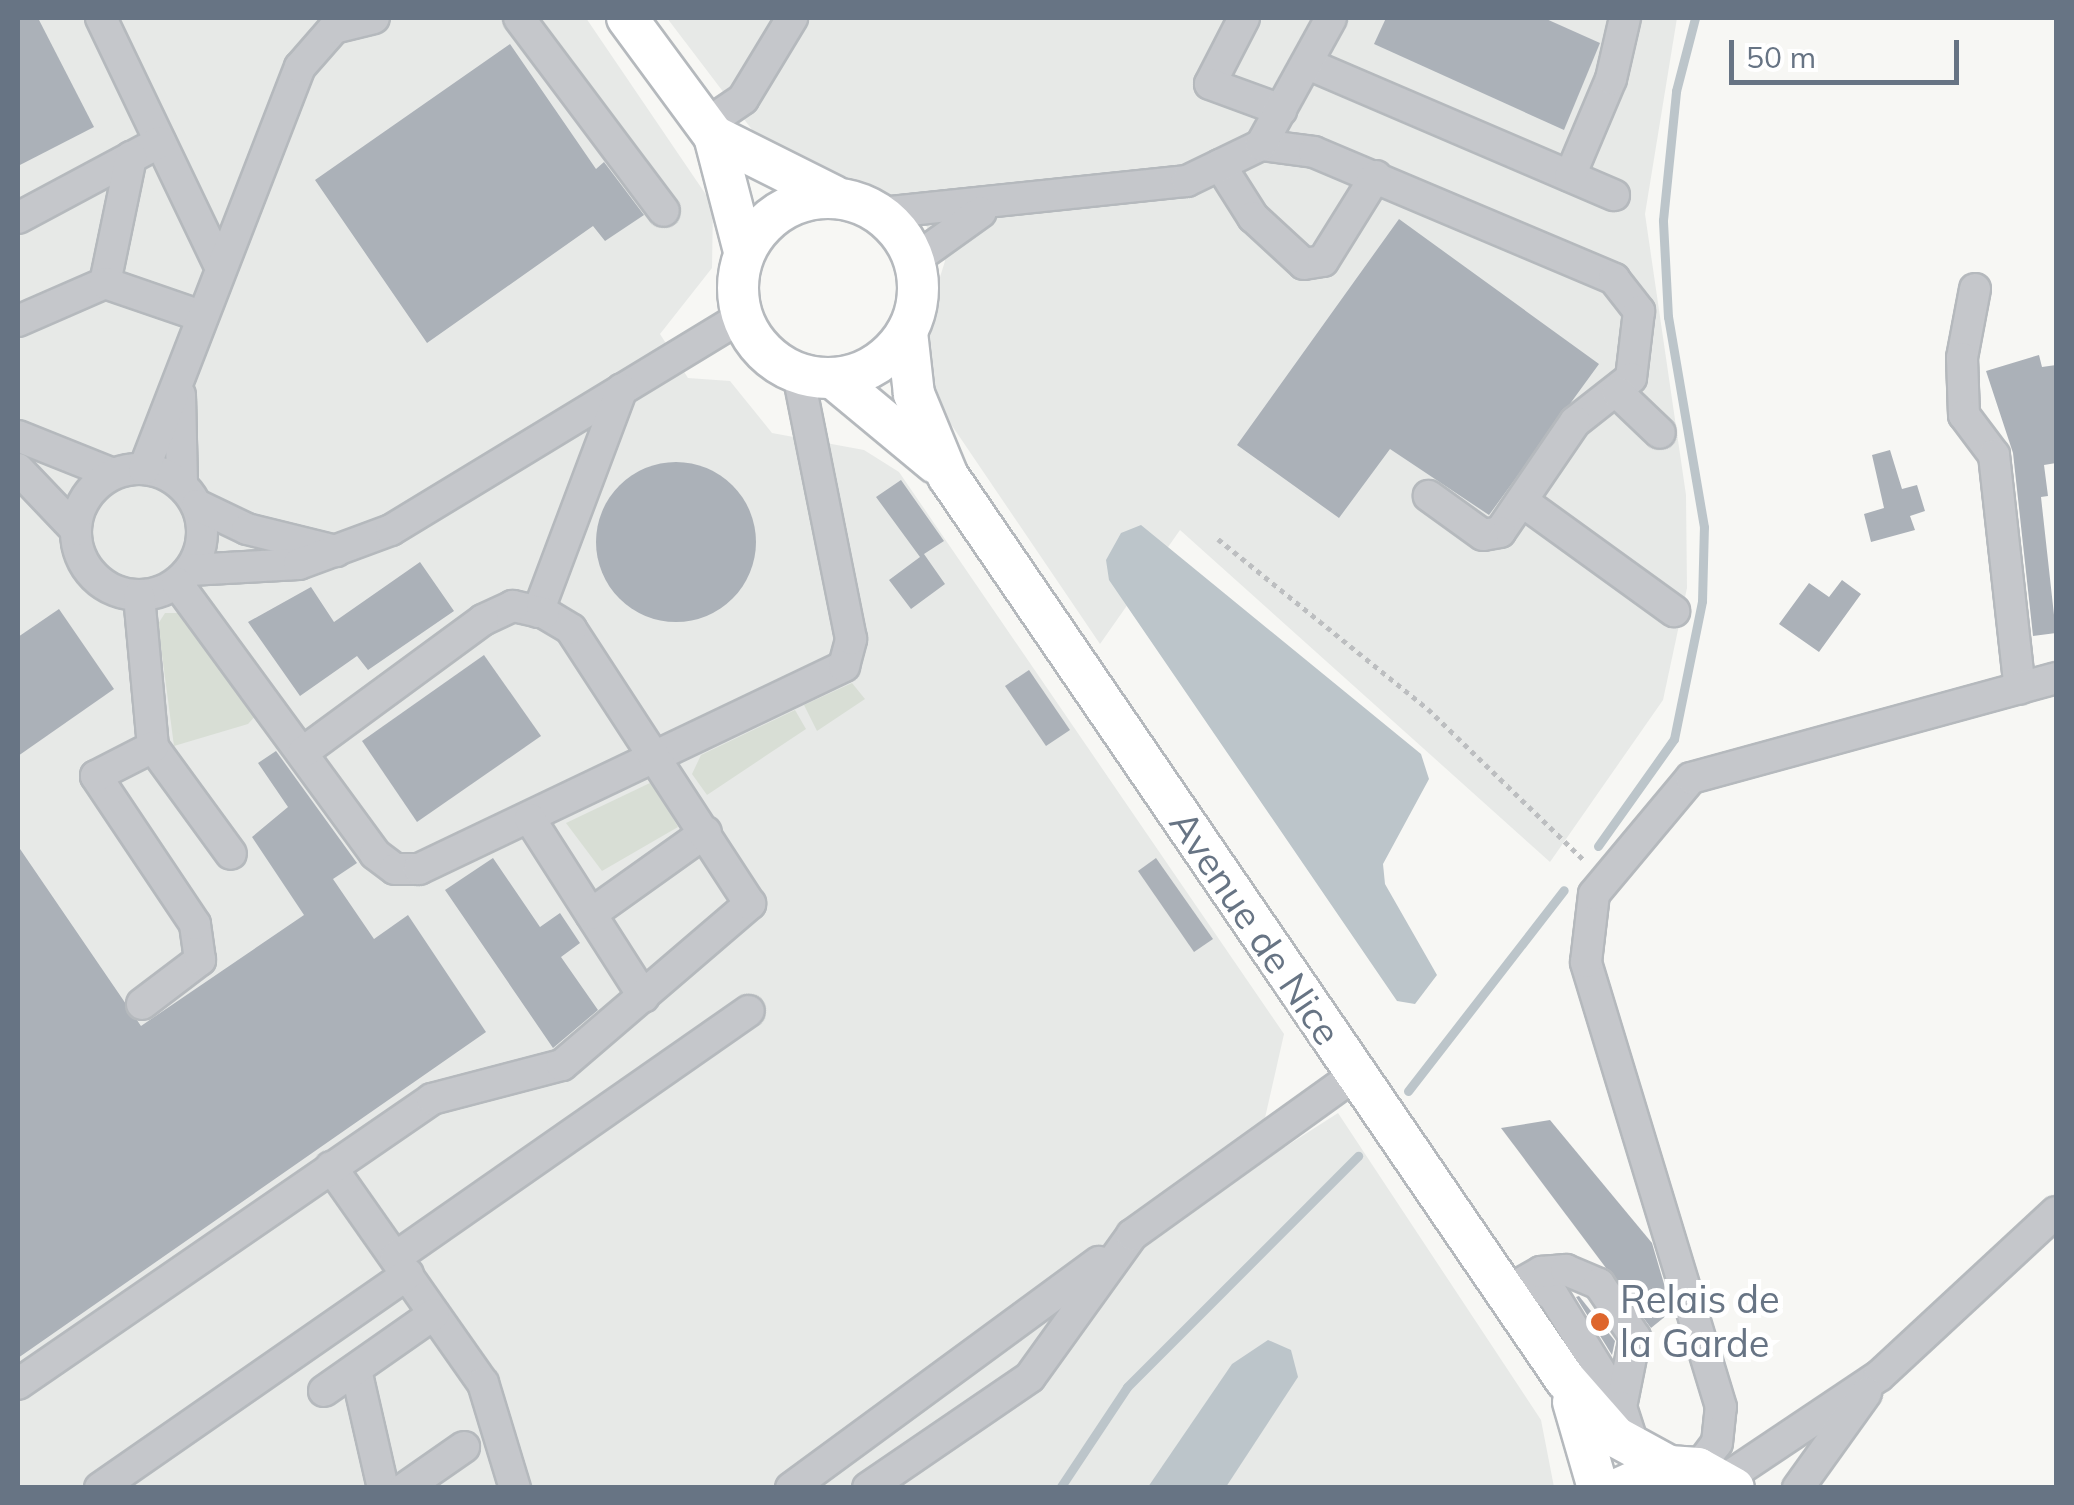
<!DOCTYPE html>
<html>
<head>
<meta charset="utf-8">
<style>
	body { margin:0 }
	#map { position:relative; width:2074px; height:1505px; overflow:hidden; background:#f7f7f4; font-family:Mulish,sans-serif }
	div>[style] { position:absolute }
	.built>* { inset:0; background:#e7e9e7 }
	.green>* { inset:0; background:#d8ded5 }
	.water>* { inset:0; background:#bcc5ca }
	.stream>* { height:9px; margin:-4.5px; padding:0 4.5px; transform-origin:4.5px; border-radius:4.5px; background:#bcc5ca }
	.building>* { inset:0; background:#abb1b8 }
	.round { border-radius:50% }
	.path>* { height:5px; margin-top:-2.5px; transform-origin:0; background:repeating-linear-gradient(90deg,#bcbec0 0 5px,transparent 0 10px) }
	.roads { filter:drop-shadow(2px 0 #b5b9bd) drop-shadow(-2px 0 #b5b9bd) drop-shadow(0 2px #b5b9bd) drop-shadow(0 -2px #b5b9bd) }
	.minor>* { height:30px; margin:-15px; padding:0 15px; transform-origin:15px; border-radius:15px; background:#c5c7cb }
	.minor>.ring { margin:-15px; padding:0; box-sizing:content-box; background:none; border:30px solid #c5c7cb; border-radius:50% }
	.major>* { height:40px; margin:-20px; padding:0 20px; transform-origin:20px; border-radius:20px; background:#fff }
	.major>.ring { margin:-20px; padding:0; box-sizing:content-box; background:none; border:40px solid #fff; border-radius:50% }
	.dots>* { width:28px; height:28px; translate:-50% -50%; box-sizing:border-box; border:5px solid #fff; border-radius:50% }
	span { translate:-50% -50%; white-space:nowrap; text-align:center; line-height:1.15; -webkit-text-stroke:10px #fff; paint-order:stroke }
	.street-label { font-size:38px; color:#677484 }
	.poi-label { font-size:38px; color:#677484 }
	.left { translate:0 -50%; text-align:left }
	.frame { position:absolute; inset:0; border:20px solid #677484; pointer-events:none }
	.scale { position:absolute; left:1729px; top:40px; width:230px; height:45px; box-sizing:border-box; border:5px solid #677484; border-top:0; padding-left:12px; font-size:30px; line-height:35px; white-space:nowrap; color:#677484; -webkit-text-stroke:8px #fff; paint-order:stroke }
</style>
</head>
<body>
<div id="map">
	<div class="built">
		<i style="clip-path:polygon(18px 18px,586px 18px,713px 205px,712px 268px,660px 334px,688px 378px,730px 381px,772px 433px,864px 450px,899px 472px,1284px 1034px,1265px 1118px,1285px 1147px,1338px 1113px,1541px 1420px,1554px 1487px,18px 1487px)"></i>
		<i style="clip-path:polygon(667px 18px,1677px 18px,1645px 214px,1686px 495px,1687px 588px,1663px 700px,1550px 862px,1180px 530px,1100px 644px,938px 405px,919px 345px,945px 261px,912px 199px,875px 195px,769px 152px)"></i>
	</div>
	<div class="green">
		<i style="clip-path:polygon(165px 613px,191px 613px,259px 712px,248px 724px,174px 746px,158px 624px)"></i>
		<i style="clip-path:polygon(852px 683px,865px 699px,817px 731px,804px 705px)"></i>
		<i style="clip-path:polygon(795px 710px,806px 729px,707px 795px,692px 774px,701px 755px)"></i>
		<i style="clip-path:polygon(652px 782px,678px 827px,602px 871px,566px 823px)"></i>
	</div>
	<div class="water">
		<i style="clip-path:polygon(1141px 525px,1421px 754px,1429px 779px,1383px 864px,1385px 884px,1437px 975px,1415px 1004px,1397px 1001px,1109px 580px,1106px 560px,1121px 533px)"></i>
		<i style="clip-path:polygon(1268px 1340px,1291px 1350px,1298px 1377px,1226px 1487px,1148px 1487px,1232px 1364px)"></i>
	</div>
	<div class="stream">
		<i style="left:1598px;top:846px;width:131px;rotate:-54.6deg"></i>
		<i style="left:1674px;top:739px;width:141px;rotate:-78.5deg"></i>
		<i style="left:1702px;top:601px;width:74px;rotate:-88.5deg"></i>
		<i style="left:1704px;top:527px;width:213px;rotate:-99.7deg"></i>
		<i style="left:1668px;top:317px;width:97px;rotate:-93deg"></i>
		<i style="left:1663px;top:220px;width:130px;rotate:-84.2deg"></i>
		<i style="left:1676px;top:91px;width:75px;rotate:-75.4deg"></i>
		<i style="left:1408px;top:1091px;width:254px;rotate:-52.2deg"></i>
		<i style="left:1060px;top:1488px;width:121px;rotate:-56.4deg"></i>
		<i style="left:1127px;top:1387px;width:327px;rotate:-45deg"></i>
	</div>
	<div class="building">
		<i style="clip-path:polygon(18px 18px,38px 18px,94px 127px,18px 166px)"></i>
		<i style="clip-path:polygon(1386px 18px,1544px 18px,1600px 43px,1564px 130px,1374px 44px)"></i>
		<i style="clip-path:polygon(510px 44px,596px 169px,604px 162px,644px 215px,605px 241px,593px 226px,427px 343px,315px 180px)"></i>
		<i style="clip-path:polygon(1399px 219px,1599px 364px,1489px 515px,1390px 449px,1339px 518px,1237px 445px)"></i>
		<i style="clip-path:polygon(2039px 355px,2042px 367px,2056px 365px,2056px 463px,2044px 465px,2048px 496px,2041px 497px,2056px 633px,2033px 636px,2013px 453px,1986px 371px)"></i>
		<i style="clip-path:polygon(1890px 450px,1902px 489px,1917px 485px,1925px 511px,1910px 516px,1915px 530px,1871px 542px,1864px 514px,1884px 508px,1872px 455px)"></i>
		<i class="round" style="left:596px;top:462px;width:160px;height:160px"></i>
		<i style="clip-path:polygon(901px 480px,944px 541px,924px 554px,945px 584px,911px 609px,889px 580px,920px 557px,876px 497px)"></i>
		<i style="clip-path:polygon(420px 562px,454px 611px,368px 670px,357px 656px,300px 696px,248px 622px,311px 587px,334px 622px)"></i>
		<i style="clip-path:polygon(1842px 580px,1861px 594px,1819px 652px,1779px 624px,1809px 583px,1829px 597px)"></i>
		<i style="clip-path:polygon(59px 609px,114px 689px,18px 756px,18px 637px)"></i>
		<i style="clip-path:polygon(484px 655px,541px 736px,417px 822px,362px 741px)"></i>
		<i style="clip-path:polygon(1029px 670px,1070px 730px,1046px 746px,1005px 686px)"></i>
		<i style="clip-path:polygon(276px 751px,357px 863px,333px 879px,374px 939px,408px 915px,486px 1032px,18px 1358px,18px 846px,141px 1026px,304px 915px,252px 837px,288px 807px,258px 763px)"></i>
		<i style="clip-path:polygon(493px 858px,540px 927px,560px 913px,580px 943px,561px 957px,598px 1010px,553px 1048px,445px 890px)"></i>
		<i style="clip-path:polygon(1156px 858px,1213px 939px,1194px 952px,1138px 871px)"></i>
		<i style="clip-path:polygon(1550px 1120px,1652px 1243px,1672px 1311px,1651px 1328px,1501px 1128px)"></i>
		<i style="clip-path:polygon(1579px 1296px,1615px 1341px,1612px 1355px,1576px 1297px)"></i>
	</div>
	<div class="path">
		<i style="left:1218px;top:539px;width:270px;rotate:39deg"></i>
		<i style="left:1428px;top:709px;width:217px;rotate:44.1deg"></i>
	</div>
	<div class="roads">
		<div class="minor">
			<i style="left:101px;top:18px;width:271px;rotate:64.4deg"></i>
			<i style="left:519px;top:18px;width:241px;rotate:53.1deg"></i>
			<i style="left:1244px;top:18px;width:74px;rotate:117.3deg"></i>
			<i style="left:1210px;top:84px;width:76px;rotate:20.1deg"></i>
			<i style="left:1308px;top:64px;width:333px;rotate:23.2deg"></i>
			<i style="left:705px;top:125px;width:46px;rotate:-34.4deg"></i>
			<i style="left:743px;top:99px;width:95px;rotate:-58.8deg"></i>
			<i style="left:1261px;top:145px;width:53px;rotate:7.5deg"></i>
			<i style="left:1314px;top:152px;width:326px;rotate:22.9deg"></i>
			<i style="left:1614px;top:279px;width:41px;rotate:52deg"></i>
			<i style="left:1639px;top:311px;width:67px;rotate:96.8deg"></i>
			<i style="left:1631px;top:378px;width:71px;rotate:141.8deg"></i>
			<i style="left:1575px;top:422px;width:133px;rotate:124.3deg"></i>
			<i style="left:1500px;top:532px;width:17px;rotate:170deg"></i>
			<i style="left:1483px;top:535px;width:67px;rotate:-144.2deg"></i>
			<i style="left:1220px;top:165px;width:62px;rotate:57.6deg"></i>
			<i style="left:1253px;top:217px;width:69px;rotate:42.7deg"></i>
			<i style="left:1304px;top:264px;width:19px;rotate:-9deg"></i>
			<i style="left:1323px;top:261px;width:100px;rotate:-58.1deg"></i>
			<i style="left:1570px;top:176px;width:105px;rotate:-67.1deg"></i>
			<i style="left:1611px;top:79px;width:63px;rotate:-77.1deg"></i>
			<i style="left:881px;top:213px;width:308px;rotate:-6deg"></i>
			<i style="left:1187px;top:181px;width:82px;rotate:-25.9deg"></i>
			<i style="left:1261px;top:145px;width:145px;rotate:-61.1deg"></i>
			<i style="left:18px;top:218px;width:161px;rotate:-28.2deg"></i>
			<i style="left:914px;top:260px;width:82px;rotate:-35.6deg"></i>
			<i style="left:105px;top:283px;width:129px;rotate:-78.3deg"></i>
			<i style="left:1975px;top:289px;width:70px;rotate:100.7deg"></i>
			<i style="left:1962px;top:358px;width:57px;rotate:88deg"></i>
			<i style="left:1964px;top:415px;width:50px;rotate:53.1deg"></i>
			<i style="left:1994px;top:455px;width:235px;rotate:83.7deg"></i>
			<i style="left:18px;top:321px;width:95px;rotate:-23.6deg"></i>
			<i style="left:105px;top:283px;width:98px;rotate:19deg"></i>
			<i style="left:1617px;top:392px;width:59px;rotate:43.6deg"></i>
			<i style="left:180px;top:395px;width:90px;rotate:88.7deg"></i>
			<i style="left:18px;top:436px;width:102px;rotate:21.8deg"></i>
			<i class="ring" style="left:76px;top:469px;width:96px;height:96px"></i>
			<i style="left:18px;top:469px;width:84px;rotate:46.4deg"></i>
			<i style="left:144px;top:469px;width:431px;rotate:-68.8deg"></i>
			<i style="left:300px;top:67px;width:52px;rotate:-48.9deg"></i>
			<i style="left:334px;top:28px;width:41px;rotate:-14deg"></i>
			<i style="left:1522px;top:501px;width:188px;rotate:35.9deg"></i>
			<i style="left:197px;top:505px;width:55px;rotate:25.6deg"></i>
			<i style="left:247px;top:529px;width:92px;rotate:13.9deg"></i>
			<i style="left:190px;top:570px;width:109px;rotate:-3.2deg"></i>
			<i style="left:299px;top:564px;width:98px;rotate:-20.3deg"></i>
			<i style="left:391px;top:530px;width:410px;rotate:-31.3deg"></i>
			<i style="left:177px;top:583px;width:336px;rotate:53.8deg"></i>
			<i style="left:375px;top:854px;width:25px;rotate:37deg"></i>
			<i style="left:395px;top:869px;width:24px"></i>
			<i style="left:419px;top:869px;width:471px;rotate:-25.5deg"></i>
			<i style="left:844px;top:666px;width:28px;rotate:-75deg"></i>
			<i style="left:851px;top:639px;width:270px;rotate:-101.3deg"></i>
			<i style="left:139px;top:596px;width:152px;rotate:84.7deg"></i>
			<i style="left:153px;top:747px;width:132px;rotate:53.9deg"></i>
			<i style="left:538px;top:612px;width:238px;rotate:-69.4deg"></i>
			<i style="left:530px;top:819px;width:211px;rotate:57.4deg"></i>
			<i style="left:591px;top:914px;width:141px;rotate:-35.5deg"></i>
			<i style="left:142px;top:1004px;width:73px;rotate:-37.2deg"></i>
			<i style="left:200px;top:960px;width:36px;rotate:-98deg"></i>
			<i style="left:195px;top:924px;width:178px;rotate:-123.8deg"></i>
			<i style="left:96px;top:776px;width:64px;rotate:-27deg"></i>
			<i style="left:331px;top:1167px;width:264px;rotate:54.9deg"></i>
			<i style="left:483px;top:1383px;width:110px;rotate:73.1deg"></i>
			<i style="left:396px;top:1257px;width:430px;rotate:-34.9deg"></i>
			<i style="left:1526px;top:1281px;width:30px;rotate:27deg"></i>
			<i style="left:1553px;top:1295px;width:128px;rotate:58.4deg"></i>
			<i style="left:1504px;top:1293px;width:43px;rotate:-29.6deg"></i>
			<i style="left:1541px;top:1272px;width:25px;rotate:-5deg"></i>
			<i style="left:1566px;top:1270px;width:36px;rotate:23deg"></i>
			<i style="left:1599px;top:1284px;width:64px;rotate:55.8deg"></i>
			<i style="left:1635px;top:1337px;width:71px;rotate:101.3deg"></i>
			<i style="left:1621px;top:1407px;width:45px;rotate:72deg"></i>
			<i style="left:356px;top:1370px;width:121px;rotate:77.1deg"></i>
			<i style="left:18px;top:1384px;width:503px;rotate:-34.54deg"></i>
			<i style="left:432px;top:1099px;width:134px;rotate:-14.7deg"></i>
			<i style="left:562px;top:1065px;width:248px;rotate:-40.6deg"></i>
			<i style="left:750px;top:904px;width:328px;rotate:-123.1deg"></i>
			<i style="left:571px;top:629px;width:31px;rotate:-149deg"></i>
			<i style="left:544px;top:613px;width:32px;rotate:-167deg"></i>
			<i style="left:513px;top:606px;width:33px;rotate:155deg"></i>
			<i style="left:483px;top:620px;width:223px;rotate:143.7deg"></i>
			<i style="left:324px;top:1391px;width:134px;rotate:-35deg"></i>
			<i style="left:1698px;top:1468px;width:31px;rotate:-53deg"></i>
			<i style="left:1717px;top:1443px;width:36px;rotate:-84deg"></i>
			<i style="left:1721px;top:1407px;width:465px;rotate:-106.9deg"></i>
			<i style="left:1586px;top:962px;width:68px;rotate:-83.3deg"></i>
			<i style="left:1594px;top:894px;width:151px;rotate:-50.1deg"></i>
			<i style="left:1691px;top:778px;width:378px;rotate:-15.3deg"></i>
			<i style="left:1725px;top:1479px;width:185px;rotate:-33.8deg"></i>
			<i style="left:1879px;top:1376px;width:241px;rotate:-42.8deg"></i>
			<i style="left:100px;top:1488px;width:375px;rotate:-34.8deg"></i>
			<i style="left:405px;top:1488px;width:72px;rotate:-34.8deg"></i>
			<i style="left:791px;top:1488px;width:382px;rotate:-36.3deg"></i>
			<i style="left:868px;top:1488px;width:196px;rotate:-34.4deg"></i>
			<i style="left:1030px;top:1377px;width:175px;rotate:-54.3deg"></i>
			<i style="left:1132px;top:1235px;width:274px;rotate:-35.7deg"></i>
			<i style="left:1798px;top:1488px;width:117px;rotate:-54.4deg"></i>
		</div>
		<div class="major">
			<i style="left:627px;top:18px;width:147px;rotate:53.6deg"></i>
			<i style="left:714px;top:136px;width:119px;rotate:75.4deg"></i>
			<i style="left:714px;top:136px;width:134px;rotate:26.6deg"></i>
			<i class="ring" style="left:738px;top:198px;width:140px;height:140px"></i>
			<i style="left:907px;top:332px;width:62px;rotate:83.6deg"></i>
			<i style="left:914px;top:394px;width:89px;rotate:67.5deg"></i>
			<i style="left:948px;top:476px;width:1094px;rotate:55.66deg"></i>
			<i style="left:1565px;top:1379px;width:77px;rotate:48.7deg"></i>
			<i style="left:1616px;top:1437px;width:60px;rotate:28.7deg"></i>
			<i style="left:834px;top:379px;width:131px;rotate:39.7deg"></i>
			<i style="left:1573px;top:1402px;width:90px;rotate:73.8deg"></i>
			<i style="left:1620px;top:1488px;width:54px;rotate:-24.2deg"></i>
			<i style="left:1669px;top:1466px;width:29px;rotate:4deg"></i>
			<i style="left:1698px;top:1468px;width:41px;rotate:29.1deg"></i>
		</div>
	</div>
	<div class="dots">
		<i style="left:1600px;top:1322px;background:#de662d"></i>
	</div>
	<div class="street-label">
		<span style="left:1255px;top:928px;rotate:56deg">Avenue de Nice</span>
	</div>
	<div class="poi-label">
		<span class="left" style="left:1620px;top:1322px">Relais de<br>la Garde</span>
	</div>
	<div class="frame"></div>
	<div class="scale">50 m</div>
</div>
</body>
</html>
